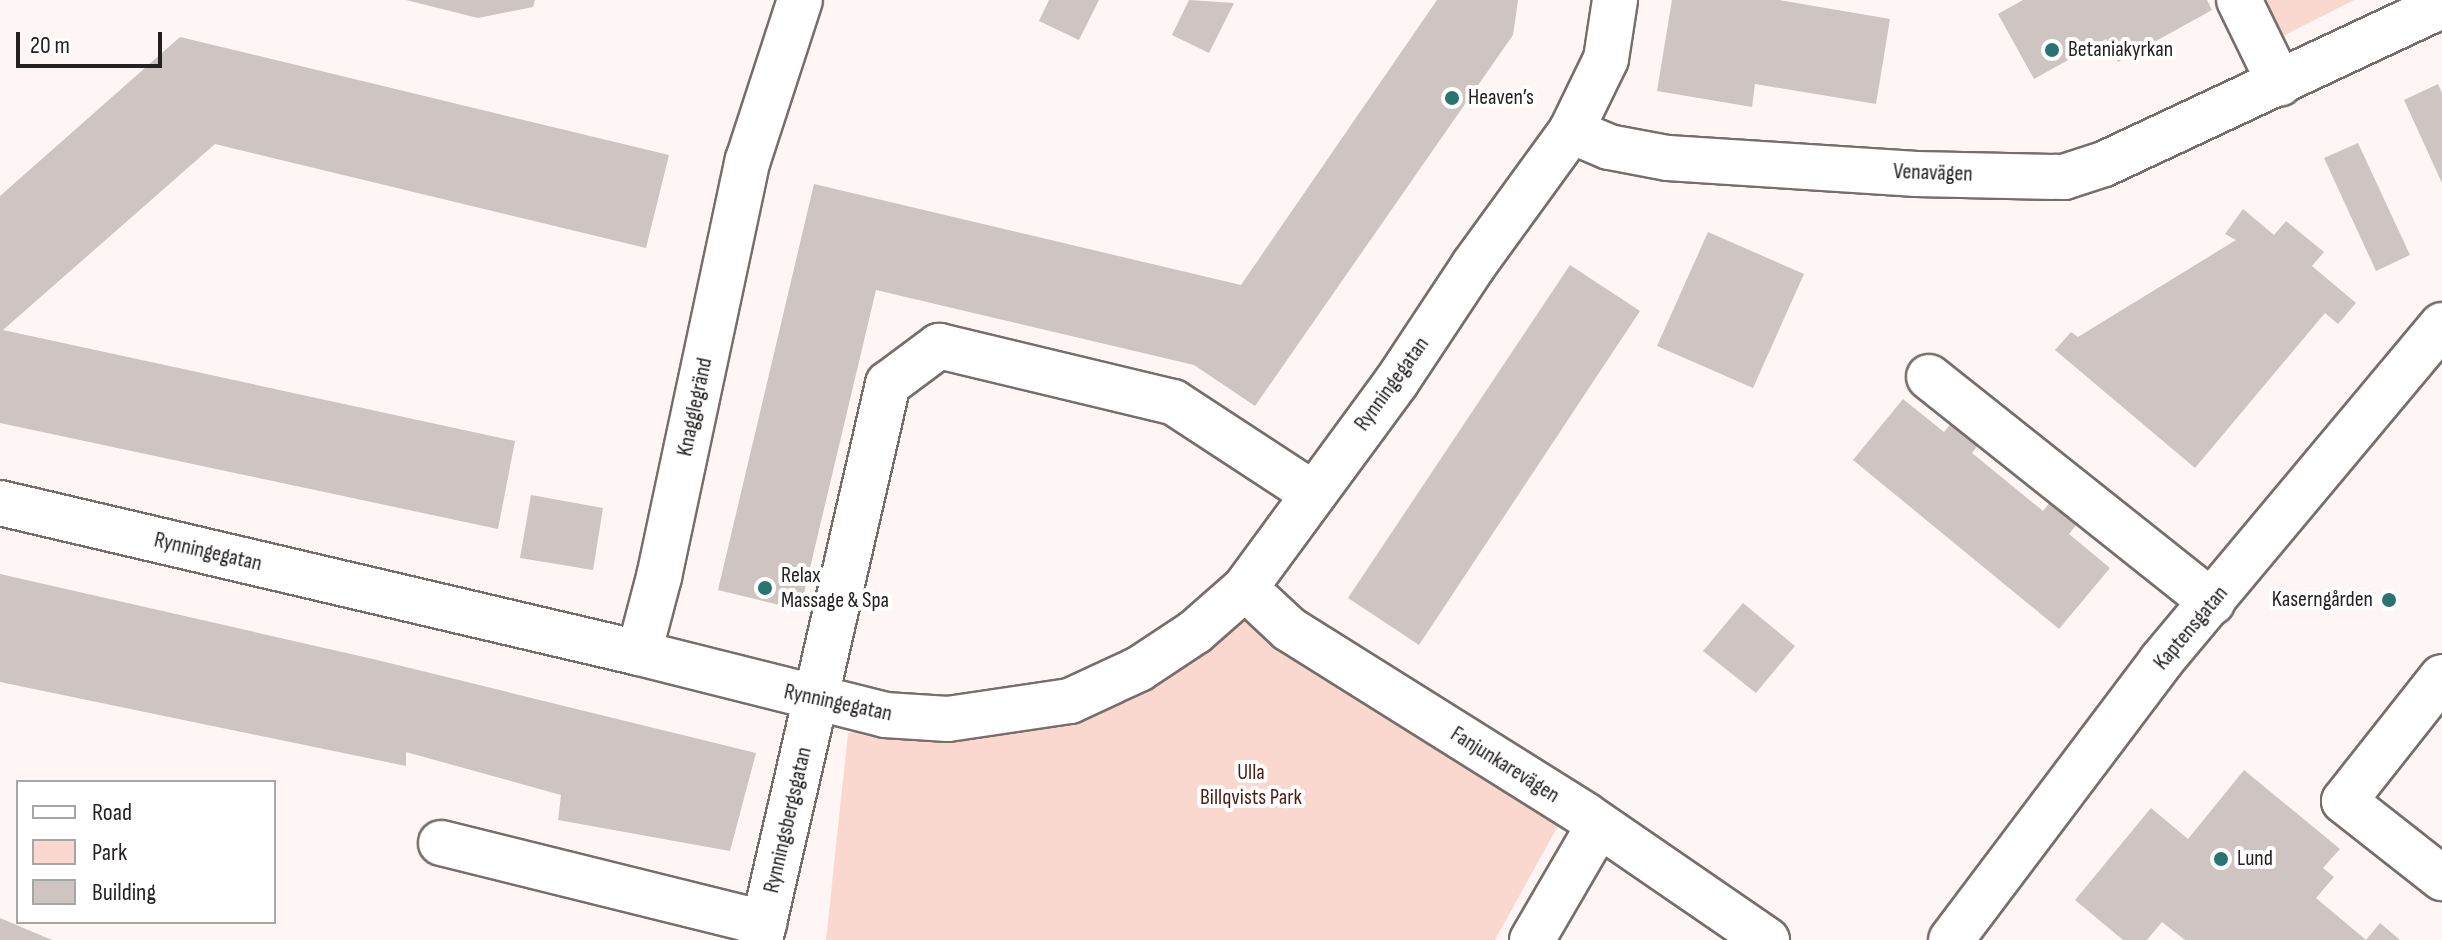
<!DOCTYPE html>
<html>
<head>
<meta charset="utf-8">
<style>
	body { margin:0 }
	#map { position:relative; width:2442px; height:940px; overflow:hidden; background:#fef6f4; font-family:"Sofia Sans Condensed",sans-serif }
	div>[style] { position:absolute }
	.green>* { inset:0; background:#fad8d0 }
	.building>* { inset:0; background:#cec4c1 }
	.roads { filter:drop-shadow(2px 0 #776e6c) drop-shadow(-2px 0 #776e6c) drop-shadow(0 2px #776e6c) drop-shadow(0 -2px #776e6c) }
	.minor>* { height:44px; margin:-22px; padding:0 22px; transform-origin:22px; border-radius:22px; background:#fff }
	.dots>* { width:22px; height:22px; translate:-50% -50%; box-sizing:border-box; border:4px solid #fff; border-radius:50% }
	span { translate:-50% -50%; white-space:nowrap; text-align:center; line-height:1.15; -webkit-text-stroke:8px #fff; paint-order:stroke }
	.poi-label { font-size:22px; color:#242120 }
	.left { translate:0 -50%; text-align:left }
	.right { translate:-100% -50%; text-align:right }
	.street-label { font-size:22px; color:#242120 }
	.park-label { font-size:22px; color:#4b1c12 }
	.legend { position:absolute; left:16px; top:780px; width:260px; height:144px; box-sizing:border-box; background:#fff; border:2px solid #a7a6a6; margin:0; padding:10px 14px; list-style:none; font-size:24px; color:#242120 }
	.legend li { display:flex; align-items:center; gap:16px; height:40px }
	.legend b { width:40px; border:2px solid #a7a6a6 }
	.scale { position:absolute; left:16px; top:32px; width:146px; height:36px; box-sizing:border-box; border:4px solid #242120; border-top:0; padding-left:10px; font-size:24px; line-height:28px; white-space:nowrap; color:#242120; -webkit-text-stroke:6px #fff; paint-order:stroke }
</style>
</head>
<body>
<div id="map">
	<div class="green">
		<i style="clip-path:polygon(2263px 0,2354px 0,2283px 36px)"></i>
		<i style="clip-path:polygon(1260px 610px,1575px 795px,1495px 940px,826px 940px,848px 733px,1063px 701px)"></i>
	</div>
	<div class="building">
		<i style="clip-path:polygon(406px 0,535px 0,533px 7px,478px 18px)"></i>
		<i style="clip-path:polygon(1049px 0,1099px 0,1079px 40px,1039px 21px)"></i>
		<i style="clip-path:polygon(1189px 0,1234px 3px,1209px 53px,1172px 35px)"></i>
		<i style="clip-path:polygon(1437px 0,1518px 0,1513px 35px,1255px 406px,1194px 365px,876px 290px,800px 610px,718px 590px,814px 184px,1241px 285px)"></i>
		<i style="clip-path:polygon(1672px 0,1779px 0,1890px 19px,1876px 104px,1755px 84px,1752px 107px,1657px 91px)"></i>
		<i style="clip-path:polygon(2023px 0,2207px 0,2212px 10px,2118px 62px,2106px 39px,2034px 79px,1998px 14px)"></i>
		<i style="clip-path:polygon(180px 37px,669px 155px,646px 248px,215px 144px,3px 330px,515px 441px,498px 529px,0 423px,0 196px)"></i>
		<i style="clip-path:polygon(2438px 84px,2442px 93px,2442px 183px,2404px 100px)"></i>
		<i style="clip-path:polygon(2358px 143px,2410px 255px,2376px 271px,2324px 158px)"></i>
		<i style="clip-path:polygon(2243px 209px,2274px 235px,2286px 221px,2324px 252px,2312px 266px,2356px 303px,2338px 324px,2325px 313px,2195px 468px,2055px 350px,2071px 332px,2078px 337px,2236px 240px,2225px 234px)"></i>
		<i style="clip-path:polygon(1708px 232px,1804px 274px,1753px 388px,1657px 346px)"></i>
		<i style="clip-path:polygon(1570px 265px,1640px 311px,1419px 645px,1348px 598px)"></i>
		<i style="clip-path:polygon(1903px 399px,1944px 432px,1952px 422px,1979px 444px,1972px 453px,2043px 511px,2051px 501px,2078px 523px,2069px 534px,2110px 568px,2059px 629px,1853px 460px)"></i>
		<i style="clip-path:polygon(531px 495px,603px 508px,593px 570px,520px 558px)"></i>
		<i style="clip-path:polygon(0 574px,373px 659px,756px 753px,730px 851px,558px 820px,561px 795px,406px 752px,406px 766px,0 682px)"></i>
		<i style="clip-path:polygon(1743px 603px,1795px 646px,1756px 693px,1703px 651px)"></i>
		<i style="clip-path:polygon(2244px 770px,2340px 849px,2323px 868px,2334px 877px,2316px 898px,2366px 940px,2380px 923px,2400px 940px,2185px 940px,2162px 922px,2147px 940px,2123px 940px,2075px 900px,2151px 808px,2188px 839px)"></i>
		<i style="clip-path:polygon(0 918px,52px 940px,0 940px)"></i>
	</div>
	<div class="roads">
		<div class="minor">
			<i style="left:2239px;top:0;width:93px;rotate:64deg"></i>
			<i style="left:1571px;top:131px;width:41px;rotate:22.8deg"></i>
			<i style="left:1609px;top:147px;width:60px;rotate:10.6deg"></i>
			<i style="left:1668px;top:158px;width:249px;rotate:3.7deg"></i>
			<i style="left:1916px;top:174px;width:148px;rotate:1.2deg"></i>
			<i style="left:2064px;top:177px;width:42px;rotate:-18deg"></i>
			<i style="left:2104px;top:164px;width:373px;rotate:-25.1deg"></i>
			<i style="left:1929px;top:377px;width:362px;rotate:38.5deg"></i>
			<i style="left:0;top:503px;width:656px;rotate:13.21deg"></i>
			<i style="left:639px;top:653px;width:254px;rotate:14.1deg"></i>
			<i style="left:885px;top:715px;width:63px;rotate:3.6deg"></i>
			<i style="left:948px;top:719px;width:123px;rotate:-8.4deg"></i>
			<i style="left:1070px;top:701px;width:76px;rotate:-24.9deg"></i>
			<i style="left:1139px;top:669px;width:67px;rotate:-33.5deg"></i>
			<i style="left:1195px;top:632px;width:67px;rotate:-41.3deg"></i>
			<i style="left:1245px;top:588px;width:257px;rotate:-53.7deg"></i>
			<i style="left:1397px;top:381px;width:138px;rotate:-56.5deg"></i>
			<i style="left:1473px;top:266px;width:167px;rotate:-54deg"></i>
			<i style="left:1571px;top:131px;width:80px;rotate:-64.1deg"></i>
			<i style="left:1606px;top:59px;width:60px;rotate:-81.3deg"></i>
			<i style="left:1245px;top:588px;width:60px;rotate:43deg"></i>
			<i style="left:1289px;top:629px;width:350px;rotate:32.1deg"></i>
			<i style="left:1585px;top:815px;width:221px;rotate:34.5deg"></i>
			<i style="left:639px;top:653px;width:79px;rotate:-75.3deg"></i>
			<i style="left:659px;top:577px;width:426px;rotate:-78deg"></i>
			<i style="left:748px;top:160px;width:168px;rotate:-72deg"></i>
			<i style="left:2442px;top:677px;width:158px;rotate:128.3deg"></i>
			<i style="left:2344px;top:801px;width:125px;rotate:38.2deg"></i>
			<i style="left:441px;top:843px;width:333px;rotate:13.9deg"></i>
			<i style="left:760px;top:940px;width:571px;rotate:-77.04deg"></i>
			<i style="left:888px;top:384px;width:64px;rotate:-36.7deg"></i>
			<i style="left:939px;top:346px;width:241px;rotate:13.5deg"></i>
			<i style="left:1173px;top:402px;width:166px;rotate:33.2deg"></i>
			<i style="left:1532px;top:940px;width:133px;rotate:-59.8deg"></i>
			<i style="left:1951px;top:940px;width:349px;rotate:-53deg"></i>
			<i style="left:2161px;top:661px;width:438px;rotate:-50.1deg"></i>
		</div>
	</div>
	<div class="dots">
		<i style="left:2052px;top:50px;background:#2a746f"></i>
		<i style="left:1452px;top:98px;background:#2a746f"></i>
		<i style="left:765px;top:588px;background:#2a746f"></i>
		<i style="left:2389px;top:600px;background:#2a746f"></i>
		<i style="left:2221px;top:859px;background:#2a746f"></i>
	</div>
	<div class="poi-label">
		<span class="left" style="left:2068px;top:50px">Betaniakyrkan</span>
		<span class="left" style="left:1468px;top:98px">Heaven’s</span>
		<span class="left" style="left:781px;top:588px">Relax<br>Massage &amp; Spa</span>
		<span class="right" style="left:2373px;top:600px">Kaserngården</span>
		<span class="left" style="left:2237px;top:859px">Lund</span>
	</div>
	<div class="street-label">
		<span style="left:1933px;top:173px;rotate:2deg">Venavägen</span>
		<span style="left:1392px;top:384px;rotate:-54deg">Rynningegatan</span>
		<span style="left:695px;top:407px;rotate:-78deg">Knagglegränd</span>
		<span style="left:208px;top:552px;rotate:13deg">Rynningegatan</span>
		<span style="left:2191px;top:628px;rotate:-50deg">Kaptensgatan</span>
		<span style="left:838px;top:703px;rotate:12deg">Rynningegatan</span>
		<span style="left:1505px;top:765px;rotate:32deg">Fanjunkarevägen</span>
		<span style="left:788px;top:820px;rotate:-77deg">Rynningsbergsgatan</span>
	</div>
	<div class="park-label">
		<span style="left:1251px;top:785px">Ulla<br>Billqvists Park</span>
	</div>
	<ul class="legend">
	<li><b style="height:10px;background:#fff"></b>Road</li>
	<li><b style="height:22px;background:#fad8d0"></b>Park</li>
	<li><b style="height:22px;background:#cec4c1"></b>Building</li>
	</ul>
	<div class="scale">20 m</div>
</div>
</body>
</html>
